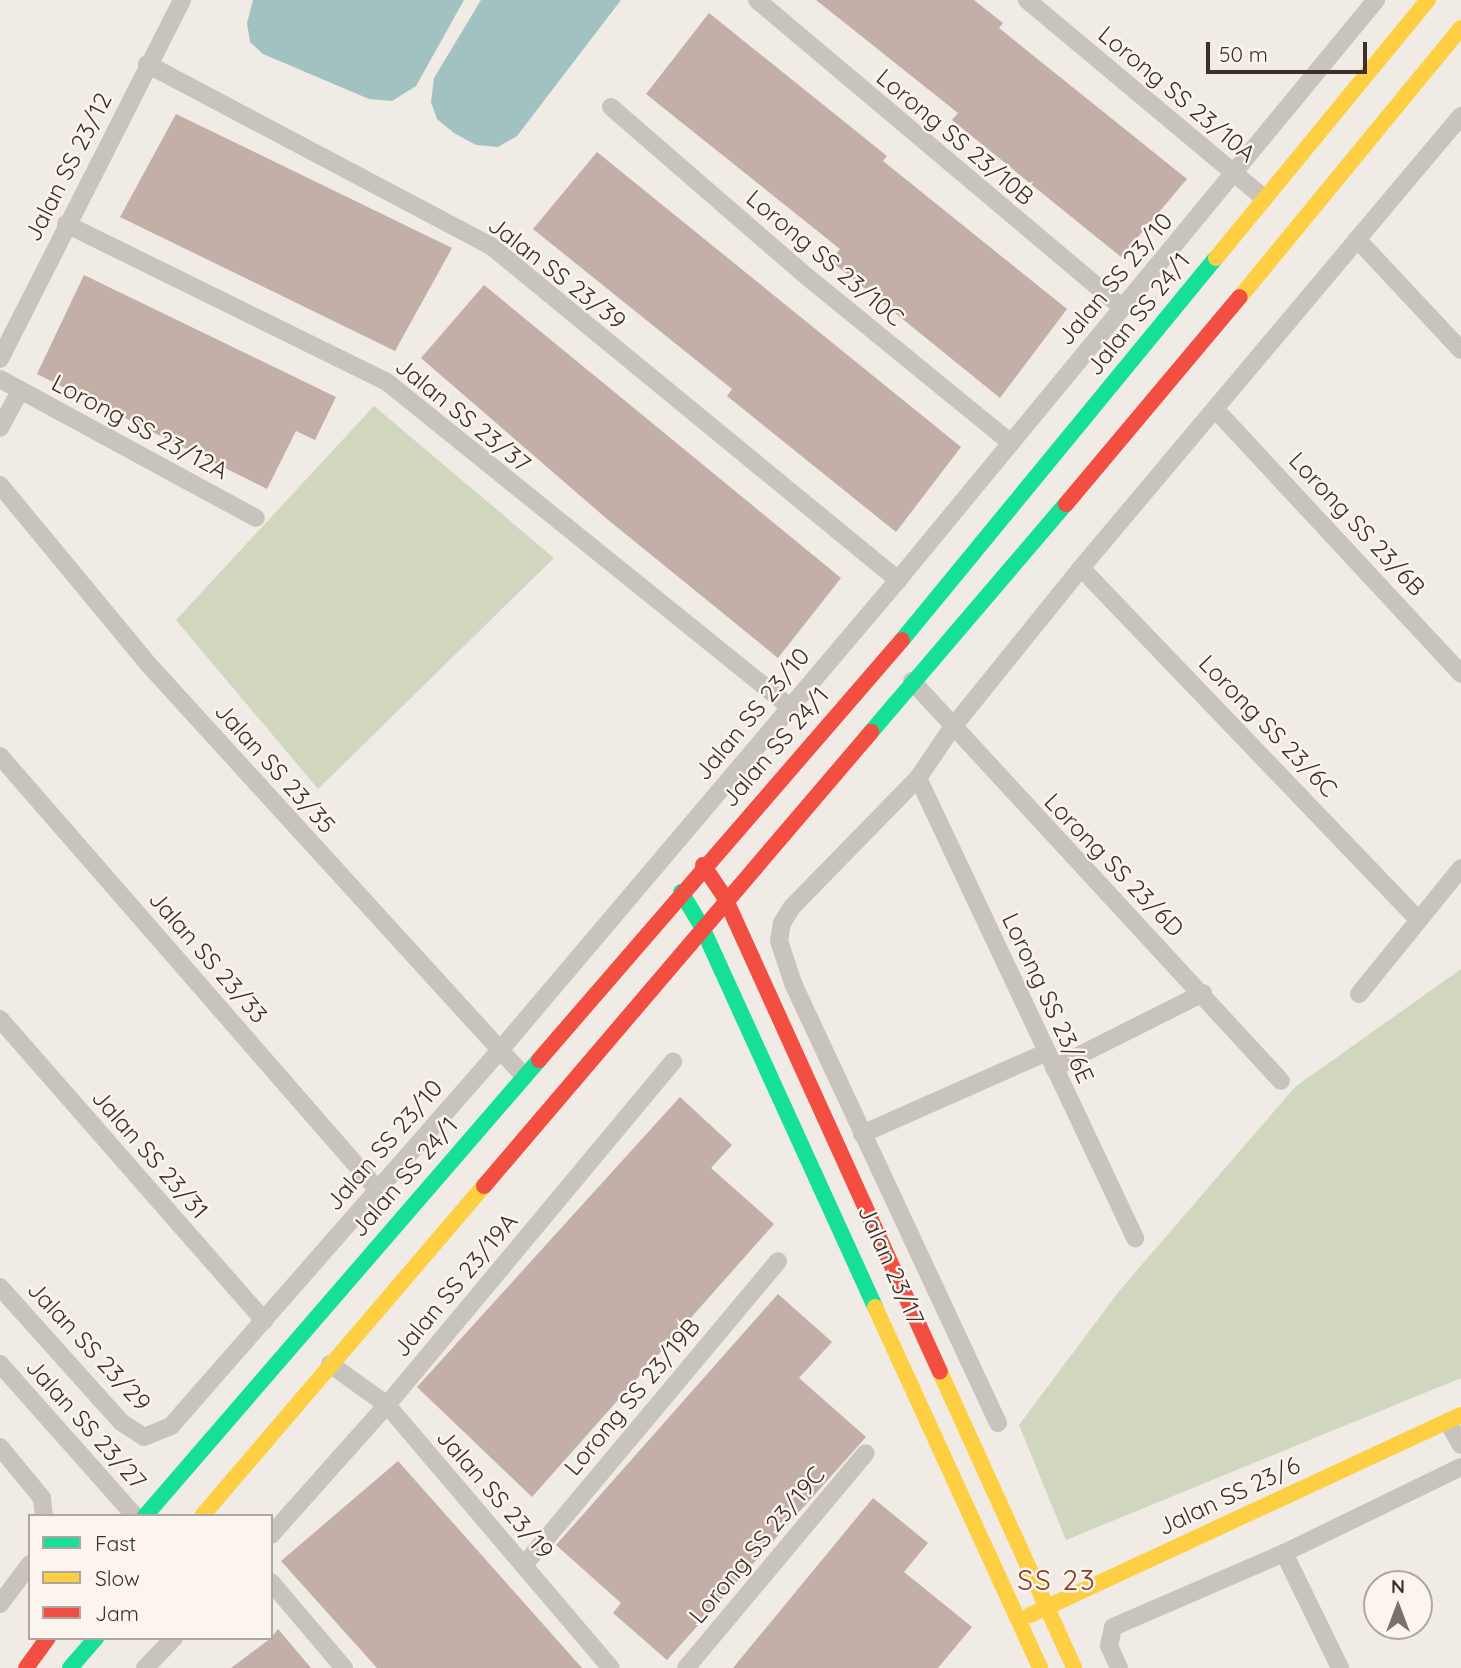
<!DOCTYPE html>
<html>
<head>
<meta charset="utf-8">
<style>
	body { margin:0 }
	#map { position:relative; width:1461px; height:1668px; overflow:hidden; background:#f0ebe5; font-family:Quicksand,sans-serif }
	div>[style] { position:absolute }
	.green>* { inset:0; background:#d1d6bf }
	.water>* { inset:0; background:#a1c2c1 }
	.building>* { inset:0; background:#c3afa7 }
	.street>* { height:18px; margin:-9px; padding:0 9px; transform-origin:9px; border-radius:9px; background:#c9c3be }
	.fast>* { height:16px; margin:-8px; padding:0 8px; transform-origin:8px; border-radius:8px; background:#16e098 }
	.slow>* { height:16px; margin:-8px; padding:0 8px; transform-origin:8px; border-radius:8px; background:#ffcf43 }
	.jam>* { height:16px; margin:-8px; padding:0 8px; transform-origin:8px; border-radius:8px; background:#f24e42 }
	span { translate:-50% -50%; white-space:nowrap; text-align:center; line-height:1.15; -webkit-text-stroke:5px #fbf5ee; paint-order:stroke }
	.street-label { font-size:24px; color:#3b302b }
	.quarter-label { font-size:28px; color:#8c3b22; letter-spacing:2px }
	.legend { position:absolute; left:28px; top:1514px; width:245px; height:126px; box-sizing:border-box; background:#fbf5ee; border:2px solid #aea6a0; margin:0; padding:9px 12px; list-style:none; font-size:21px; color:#3b302b }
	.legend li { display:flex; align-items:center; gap:14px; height:35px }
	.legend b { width:35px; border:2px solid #aea6a0 }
	.north { position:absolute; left:1363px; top:1570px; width:70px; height:70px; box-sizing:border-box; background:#fbf5ee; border:2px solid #aea6a0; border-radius:50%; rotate:0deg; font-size:19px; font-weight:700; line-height:28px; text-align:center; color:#3b302b }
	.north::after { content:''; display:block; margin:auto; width:24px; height:32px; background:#7a716c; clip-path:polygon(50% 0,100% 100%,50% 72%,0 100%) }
	.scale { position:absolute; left:1206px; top:42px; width:161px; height:32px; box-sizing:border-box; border:4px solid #3b302b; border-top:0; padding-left:9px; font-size:21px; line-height:24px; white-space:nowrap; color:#3b302b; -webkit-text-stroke:5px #fbf5ee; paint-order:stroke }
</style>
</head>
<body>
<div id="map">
	<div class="green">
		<i style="clip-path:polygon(374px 406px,554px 558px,318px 789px,176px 620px)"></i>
		<i style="clip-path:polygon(1461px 969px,1461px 1378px,1066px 1540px,1019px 1425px,1120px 1290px,1295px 1087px)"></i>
	</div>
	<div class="water">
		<i style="clip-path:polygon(253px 0,464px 0,416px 86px,392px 101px,369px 99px,263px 54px,250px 42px,247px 23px)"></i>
		<i style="clip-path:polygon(481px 0,621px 0,517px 136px,498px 147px,476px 145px,454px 133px,437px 119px,431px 102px,434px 78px)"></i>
	</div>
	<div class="building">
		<i style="clip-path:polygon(816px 0,974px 0,1003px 23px,999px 28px,1187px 179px,1121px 257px,952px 120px,958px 113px)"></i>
		<i style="clip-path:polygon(709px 13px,887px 156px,883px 161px,1067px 309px,1000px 398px,831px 261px,840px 249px,646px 94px)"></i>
		<i style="clip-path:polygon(176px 114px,452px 248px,395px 351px,120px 217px)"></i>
		<i style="clip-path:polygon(597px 152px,961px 447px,896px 532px,727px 396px,732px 389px,533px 229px)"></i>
		<i style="clip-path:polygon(84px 275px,336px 397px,315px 440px,296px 431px,267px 489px,37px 374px)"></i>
		<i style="clip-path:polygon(484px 285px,841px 578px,778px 658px,607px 519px,421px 358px)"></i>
		<i style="clip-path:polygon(680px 1097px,732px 1145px,711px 1168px,774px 1224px,532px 1497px,417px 1387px)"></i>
		<i style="clip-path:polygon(778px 1294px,832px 1342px,799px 1378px,866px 1437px,667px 1660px,613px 1613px,621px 1603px,556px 1545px)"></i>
		<i style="clip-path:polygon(398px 1461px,582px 1668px,377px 1668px,281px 1561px)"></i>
		<i style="clip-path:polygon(873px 1498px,928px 1543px,904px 1572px,972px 1627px,938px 1668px,733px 1668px)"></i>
		<i style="clip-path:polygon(278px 1629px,311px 1668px,231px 1668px,271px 1638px)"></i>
	</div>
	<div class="street">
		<i style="left:757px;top:0;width:478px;rotate:40.1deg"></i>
		<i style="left:1027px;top:0;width:309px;rotate:39.9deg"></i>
		<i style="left:147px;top:64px;width:389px;rotate:27.9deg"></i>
		<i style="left:491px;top:246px;width:527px;rotate:39.37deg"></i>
		<i style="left:611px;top:107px;width:257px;rotate:40.9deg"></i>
		<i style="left:805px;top:275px;width:266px;rotate:39.2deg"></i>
		<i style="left:66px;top:224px;width:358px;rotate:26.2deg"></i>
		<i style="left:387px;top:382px;width:518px;rotate:38.88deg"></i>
		<i style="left:1357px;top:239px;width:152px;rotate:46.9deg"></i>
		<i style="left:0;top:359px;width:402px;rotate:-63.1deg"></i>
		<i style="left:0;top:379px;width:291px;rotate:28.5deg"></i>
		<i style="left:1215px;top:409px;width:362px;rotate:47.1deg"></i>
		<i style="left:0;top:428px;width:42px;rotate:-61.6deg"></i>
		<i style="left:0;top:485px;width:234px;rotate:50.4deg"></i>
		<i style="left:149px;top:665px;width:555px;rotate:47.63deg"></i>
		<i style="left:1081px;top:568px;width:487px;rotate:46.2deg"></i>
		<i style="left:912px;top:681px;width:544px;rotate:47.31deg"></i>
		<i style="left:0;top:756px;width:576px;rotate:48.95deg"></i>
		<i style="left:918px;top:778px;width:509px;rotate:64.74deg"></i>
		<i style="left:1359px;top:994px;width:162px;rotate:-51deg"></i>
		<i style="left:0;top:1019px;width:401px;rotate:48.8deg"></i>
		<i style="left:1054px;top:1068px;width:167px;rotate:-26.7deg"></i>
		<i style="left:862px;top:1134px;width:202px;rotate:-23.9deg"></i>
		<i style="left:0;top:1287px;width:181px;rotate:48.1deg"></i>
		<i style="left:121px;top:1422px;width:27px;rotate:33deg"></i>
		<i style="left:144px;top:1437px;width:29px;rotate:-22deg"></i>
		<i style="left:171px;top:1426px;width:501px;rotate:-48.8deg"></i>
		<i style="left:501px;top:1049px;width:614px;rotate:-49.75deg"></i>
		<i style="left:898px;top:580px;width:752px;rotate:-50.51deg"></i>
		<i style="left:0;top:1364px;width:203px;rotate:48.4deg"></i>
		<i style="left:330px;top:1364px;width:70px;rotate:35.7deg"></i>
		<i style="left:387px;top:1405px;width:345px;rotate:49.6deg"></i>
		<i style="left:1448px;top:1422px;width:26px;rotate:61deg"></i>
		<i style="left:998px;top:1423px;width:482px;rotate:-115deg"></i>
		<i style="left:794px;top:986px;width:47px;rotate:-108.4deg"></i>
		<i style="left:779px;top:941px;width:18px;rotate:-81deg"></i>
		<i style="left:782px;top:923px;width:19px;rotate:-58deg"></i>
		<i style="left:792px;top:907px;width:180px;rotate:-45.7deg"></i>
		<i style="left:918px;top:778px;width:60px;rotate:-55.8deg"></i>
		<i style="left:952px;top:728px;width:206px;rotate:-51.1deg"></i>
		<i style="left:1081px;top:568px;width:591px;rotate:-49.95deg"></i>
		<i style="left:0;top:1447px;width:66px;rotate:50.5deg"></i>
		<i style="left:42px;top:1498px;width:18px;rotate:84deg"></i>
		<i style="left:271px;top:1535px;width:174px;rotate:-48.3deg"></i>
		<i style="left:387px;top:1405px;width:447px;rotate:-50.2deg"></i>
		<i style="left:1284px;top:1553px;width:128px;rotate:64deg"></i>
		<i style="left:524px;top:1565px;width:396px;rotate:-50.1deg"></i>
		<i style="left:271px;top:1582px;width:113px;rotate:49.7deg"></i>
		<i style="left:0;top:1604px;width:50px;rotate:-53.1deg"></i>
		<i style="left:145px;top:1668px;width:42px;rotate:-46deg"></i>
		<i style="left:686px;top:1668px;width:280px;rotate:-50.1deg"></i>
		<i style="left:1119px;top:1668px;width:24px;rotate:-114deg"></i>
		<i style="left:1109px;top:1646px;width:19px;rotate:-78deg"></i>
		<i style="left:1113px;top:1627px;width:186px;rotate:-23.4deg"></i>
		<i style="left:1284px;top:1553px;width:197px;rotate:-25.9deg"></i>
	</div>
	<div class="fast">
		<i style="left:902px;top:640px;width:494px;rotate:-50.6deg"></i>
		<i style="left:871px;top:732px;width:300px;rotate:-49.5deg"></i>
		<i style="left:681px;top:892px;width:39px;rotate:59deg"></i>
		<i style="left:701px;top:925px;width:420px;rotate:65.5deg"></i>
		<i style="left:145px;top:1516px;width:603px;rotate:-49.17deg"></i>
		<i style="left:70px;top:1668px;width:40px;rotate:-49deg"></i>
	</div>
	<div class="slow">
		<i style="left:1216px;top:258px;width:334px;rotate:-50.6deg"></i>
		<i style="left:1240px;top:297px;width:348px;rotate:-50.6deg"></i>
		<i style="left:875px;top:1307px;width:397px;rotate:65.4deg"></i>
		<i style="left:940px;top:1372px;width:325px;rotate:65.6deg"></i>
		<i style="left:202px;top:1516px;width:434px;rotate:-49.5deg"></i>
		<i style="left:1030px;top:1615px;width:475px;rotate:-24.9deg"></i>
	</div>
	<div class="jam">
		<i style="left:1066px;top:504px;width:270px;rotate:-50deg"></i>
		<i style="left:703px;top:865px;width:40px;rotate:56deg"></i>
		<i style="left:725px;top:898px;width:520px;rotate:65.6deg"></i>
		<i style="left:539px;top:1060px;width:555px;rotate:-49.16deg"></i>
		<i style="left:484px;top:1186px;width:597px;rotate:-49.55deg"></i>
		<i style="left:26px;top:1668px;width:37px;rotate:-54deg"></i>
	</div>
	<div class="street-label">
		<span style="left:1177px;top:94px;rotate:40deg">Lorong SS 23/10A</span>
		<span style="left:955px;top:137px;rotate:40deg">Lorong SS 23/10B</span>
		<span style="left:68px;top:167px;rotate:-63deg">Jalan SS 23/12</span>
		<span style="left:825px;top:258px;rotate:40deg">Lorong SS 23/10C</span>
		<span style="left:557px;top:273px;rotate:38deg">Jalan SS 23/39</span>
		<span style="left:1115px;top:279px;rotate:-50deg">Jalan SS 23/10</span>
		<span style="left:1138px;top:314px;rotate:-51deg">Jalan SS 24/1</span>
		<span style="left:463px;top:415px;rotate:39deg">Jalan SS 23/37</span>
		<span style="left:140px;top:427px;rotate:28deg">Lorong SS 23/12A</span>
		<span style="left:1357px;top:524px;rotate:47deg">Lorong SS 23/6B</span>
		<span style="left:752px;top:714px;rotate:-50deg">Jalan SS 23/10</span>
		<span style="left:1268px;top:726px;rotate:46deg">Lorong SS 23/6C</span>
		<span style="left:775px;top:747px;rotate:-49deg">Jalan SS 24/1</span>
		<span style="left:275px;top:768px;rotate:48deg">Jalan SS 23/35</span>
		<span style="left:1114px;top:865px;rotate:46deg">Lorong SS 23/6D</span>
		<span style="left:208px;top:957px;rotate:49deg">Jalan SS 23/33</span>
		<span style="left:1048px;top:998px;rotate:65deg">Lorong SS 23/6E</span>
		<span style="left:384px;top:1145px;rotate:-49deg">Jalan SS 23/10</span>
		<span style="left:150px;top:1154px;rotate:49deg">Jalan SS 23/31</span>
		<span style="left:404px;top:1177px;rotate:-49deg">Jalan SS 24/1</span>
		<span style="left:891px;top:1265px;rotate:66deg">Jalan 23/17</span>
		<span style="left:455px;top:1285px;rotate:-50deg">Jalan SS 23/19A</span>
		<span style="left:89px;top:1346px;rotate:47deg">Jalan SS 23/29</span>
		<span style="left:632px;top:1397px;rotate:-50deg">Lorong SS 23/19B</span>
		<span style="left:86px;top:1424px;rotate:48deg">Jalan SS 23/27</span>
		<span style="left:495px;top:1494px;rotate:49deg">Jalan SS 23/19</span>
		<span style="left:1229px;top:1496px;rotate:-25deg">Jalan SS 23/6</span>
		<span style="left:757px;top:1545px;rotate:-50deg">Lorong SS 23/19C</span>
	</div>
	<div class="quarter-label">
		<span style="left:1057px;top:1580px">SS 23</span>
	</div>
	<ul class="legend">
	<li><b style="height:9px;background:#16e098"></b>Fast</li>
	<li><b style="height:9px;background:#ffcf43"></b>Slow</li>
	<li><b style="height:9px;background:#f24e42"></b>Jam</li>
	</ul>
	<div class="north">N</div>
	<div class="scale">50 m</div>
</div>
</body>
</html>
